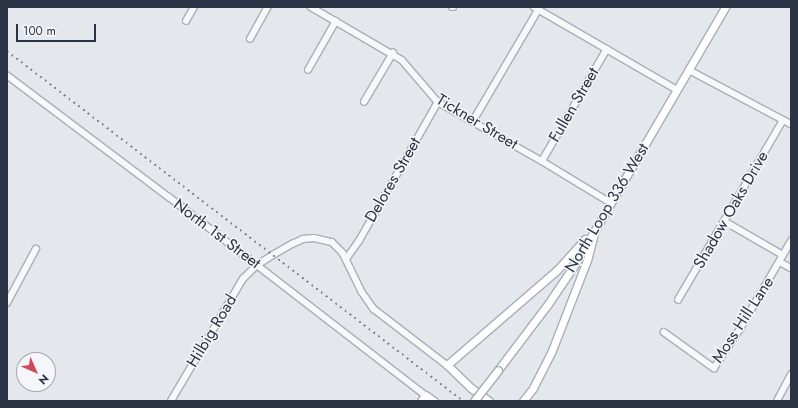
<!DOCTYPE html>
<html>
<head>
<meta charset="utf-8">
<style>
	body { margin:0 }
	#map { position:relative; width:798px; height:408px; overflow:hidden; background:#e4e7ec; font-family:Jost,sans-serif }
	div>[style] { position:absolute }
	.roads { filter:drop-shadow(1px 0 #a9aeb7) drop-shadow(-1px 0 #a9aeb7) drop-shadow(0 1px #a9aeb7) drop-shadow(0 -1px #a9aeb7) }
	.minor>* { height:5.5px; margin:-2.75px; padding:0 2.75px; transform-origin:2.75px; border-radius:2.75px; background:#f7f8fa }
	.major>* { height:7px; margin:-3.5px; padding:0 3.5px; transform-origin:3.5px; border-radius:3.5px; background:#fff }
	.rail>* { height:1.5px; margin-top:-0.75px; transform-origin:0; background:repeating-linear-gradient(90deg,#7d8696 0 2px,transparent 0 6px) }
	.bridges { filter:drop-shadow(1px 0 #a3abb8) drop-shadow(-1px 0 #a3abb8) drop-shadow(0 1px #a3abb8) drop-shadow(0 -1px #a3abb8) }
	.major-bridge>* { height:7px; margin:-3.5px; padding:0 3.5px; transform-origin:3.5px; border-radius:3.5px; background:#fff }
	span { translate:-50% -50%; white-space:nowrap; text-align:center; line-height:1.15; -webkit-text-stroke:3px #f4f6f9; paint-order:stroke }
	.street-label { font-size:16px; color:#2b3445 }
	.frame { position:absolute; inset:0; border:8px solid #2b3445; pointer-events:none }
	.north { position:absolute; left:16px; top:352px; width:40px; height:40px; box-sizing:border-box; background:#f4f6f9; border:1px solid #a4a8b1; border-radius:50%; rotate:135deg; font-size:11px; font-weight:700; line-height:16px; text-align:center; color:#2b3445 }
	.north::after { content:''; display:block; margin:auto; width:14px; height:18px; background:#d1495b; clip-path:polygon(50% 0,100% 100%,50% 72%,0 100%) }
	.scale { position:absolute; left:16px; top:24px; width:80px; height:18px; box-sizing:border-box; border:2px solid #2b3445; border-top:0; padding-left:5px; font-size:12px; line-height:14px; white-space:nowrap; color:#2b3445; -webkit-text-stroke:3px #f4f6f9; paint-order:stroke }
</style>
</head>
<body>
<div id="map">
	<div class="roads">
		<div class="minor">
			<i style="left:311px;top:7px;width:105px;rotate:30.2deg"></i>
			<i style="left:402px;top:60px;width:55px;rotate:49.4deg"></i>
			<i style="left:438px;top:102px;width:120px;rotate:29.6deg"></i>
			<i style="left:542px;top:161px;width:81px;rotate:31.3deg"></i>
			<i style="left:452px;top:7px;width:1px"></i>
			<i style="left:534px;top:7px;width:165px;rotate:30.1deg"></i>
			<i style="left:186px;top:21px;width:16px;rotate:-60deg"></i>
			<i style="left:250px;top:39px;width:37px;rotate:-61deg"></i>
			<i style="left:308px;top:70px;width:56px;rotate:-60.3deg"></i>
			<i style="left:689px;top:70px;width:115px;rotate:27.9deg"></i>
			<i style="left:7px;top:75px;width:203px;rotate:37deg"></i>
			<i style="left:169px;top:197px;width:324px;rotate:37.7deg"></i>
			<i style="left:364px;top:102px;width:57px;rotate:-59.4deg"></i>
			<i style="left:473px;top:121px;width:129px;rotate:-59.6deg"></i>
			<i style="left:542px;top:161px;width:129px;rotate:-59.9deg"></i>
			<i style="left:724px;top:221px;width:68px;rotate:30deg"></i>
			<i style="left:347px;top:258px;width:21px;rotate:-55deg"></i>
			<i style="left:359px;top:241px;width:160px;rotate:-60.4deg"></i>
			<i style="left:780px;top:262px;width:13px;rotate:29deg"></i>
			<i style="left:678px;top:300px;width:208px;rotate:-59.7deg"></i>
			<i style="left:7px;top:303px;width:61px;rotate:-61.8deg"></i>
			<i style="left:664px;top:332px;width:62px;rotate:35.8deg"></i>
			<i style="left:714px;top:368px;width:47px;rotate:-56.3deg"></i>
			<i style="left:740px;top:329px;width:102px;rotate:-59.9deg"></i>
			<i style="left:171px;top:401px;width:142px;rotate:-59.5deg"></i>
			<i style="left:243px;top:279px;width:20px;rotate:-45deg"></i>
			<i style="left:257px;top:265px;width:19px;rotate:-32deg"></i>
			<i style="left:273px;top:255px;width:22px;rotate:-30deg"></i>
			<i style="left:292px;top:244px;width:12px;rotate:-24deg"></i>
			<i style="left:303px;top:239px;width:11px;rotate:-5deg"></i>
			<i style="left:314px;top:238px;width:18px;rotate:13deg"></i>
			<i style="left:332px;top:242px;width:16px;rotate:45deg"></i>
			<i style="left:343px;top:253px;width:43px;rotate:64deg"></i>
			<i style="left:362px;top:292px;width:21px;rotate:55deg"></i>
			<i style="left:374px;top:309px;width:92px;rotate:37.5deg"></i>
			<i style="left:777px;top:401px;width:30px;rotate:-62deg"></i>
		</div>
		<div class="major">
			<i style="left:498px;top:370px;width:83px;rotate:-52.9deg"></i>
			<i style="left:548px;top:304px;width:48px;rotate:-56deg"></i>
			<i style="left:575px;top:264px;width:298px;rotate:-59.7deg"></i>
			<i style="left:421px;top:401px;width:7px;rotate:-56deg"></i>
			<i style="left:425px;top:395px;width:11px;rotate:34deg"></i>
			<i style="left:489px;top:401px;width:22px;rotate:-144deg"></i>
			<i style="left:471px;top:388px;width:33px;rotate:-136deg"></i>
			<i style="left:447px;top:365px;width:145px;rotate:-40.8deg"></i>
			<i style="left:557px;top:270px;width:42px;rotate:-47.9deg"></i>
			<i style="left:523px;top:401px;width:16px;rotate:-52deg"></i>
			<i style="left:533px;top:388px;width:39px;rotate:-63deg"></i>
			<i style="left:551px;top:353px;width:100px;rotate:-68.8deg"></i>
			<i style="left:587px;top:260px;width:24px;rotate:-75deg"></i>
		</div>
	</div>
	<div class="rail">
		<i style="left:7px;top:51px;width:575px;rotate:37.51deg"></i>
	</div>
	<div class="bridges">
		<div class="major-bridge">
			<i style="left:474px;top:401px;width:39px;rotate:-52deg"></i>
		</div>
	</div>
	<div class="street-label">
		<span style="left:574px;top:105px;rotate:-60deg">Fullen Street</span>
		<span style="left:477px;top:122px;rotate:31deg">Tickner Street</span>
		<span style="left:393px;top:180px;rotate:-60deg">Delores Street</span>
		<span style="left:607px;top:208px;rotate:-59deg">North Loop 336 West</span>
		<span style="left:731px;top:210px;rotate:-60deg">Shadow Oaks Drive</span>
		<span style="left:217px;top:234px;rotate:37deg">North 1st Street</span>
		<span style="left:743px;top:320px;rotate:-57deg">Moss Hill Lane</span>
		<span style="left:212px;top:331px;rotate:-59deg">Hilbig Road</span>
	</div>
	<div class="frame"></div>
	<div class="north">N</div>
	<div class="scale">100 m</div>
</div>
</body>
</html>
